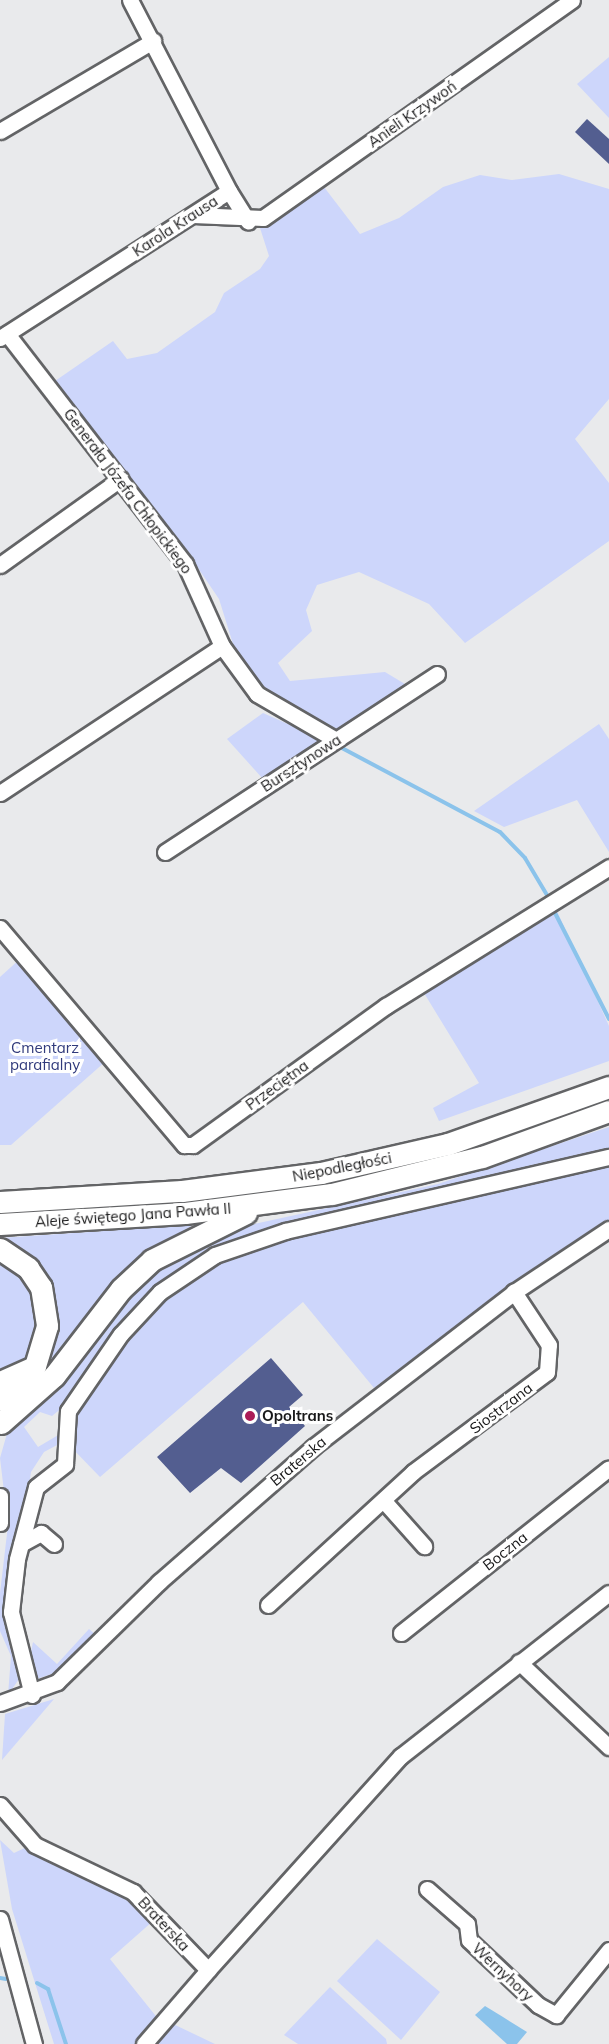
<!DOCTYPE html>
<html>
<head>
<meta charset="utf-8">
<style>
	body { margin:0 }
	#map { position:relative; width:609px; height:2044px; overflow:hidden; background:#e9eaec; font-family:Mulish,sans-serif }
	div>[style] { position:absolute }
	.green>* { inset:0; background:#cdd6fb }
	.water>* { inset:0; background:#8bc3eb }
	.stream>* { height:4px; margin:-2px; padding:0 2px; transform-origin:2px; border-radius:2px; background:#8bc3eb }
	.building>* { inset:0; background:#535e90 }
	.roads { filter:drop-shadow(2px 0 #636466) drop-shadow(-2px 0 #636466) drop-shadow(0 2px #636466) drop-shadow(0 -2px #636466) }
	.minor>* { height:15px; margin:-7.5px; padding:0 7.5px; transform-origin:7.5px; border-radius:7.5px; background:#fff }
	.highway>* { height:21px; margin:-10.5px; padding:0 10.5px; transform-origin:10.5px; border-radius:10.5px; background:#fff }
	.dots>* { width:16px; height:16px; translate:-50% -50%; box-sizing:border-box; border:3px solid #fff; border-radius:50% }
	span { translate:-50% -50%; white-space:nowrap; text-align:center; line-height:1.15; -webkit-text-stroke:6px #fff; paint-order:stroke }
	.street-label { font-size:15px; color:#181819 }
	.park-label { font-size:15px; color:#303a7b }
	.poi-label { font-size:15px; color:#181819; font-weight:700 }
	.left { translate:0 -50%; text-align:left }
</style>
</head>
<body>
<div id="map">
	<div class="green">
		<i style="clip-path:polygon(609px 57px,609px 118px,577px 84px)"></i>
		<i style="clip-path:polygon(559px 174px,609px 189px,609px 399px,575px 439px,609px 483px,609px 541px,465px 643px,429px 604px,359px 572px,317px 585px,306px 610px,312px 631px,278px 663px,290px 681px,385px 672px,405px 684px,335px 732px,262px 688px,233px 644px,219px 599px,183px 546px,55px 381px,113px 341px,127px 359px,157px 353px,215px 312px,224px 293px,260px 269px,269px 256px,260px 228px,324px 187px,360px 234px,399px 218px,443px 187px,480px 175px,512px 180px)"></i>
		<i style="clip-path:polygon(263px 713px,324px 740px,263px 779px,227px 739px)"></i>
		<i style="clip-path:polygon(599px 724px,609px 739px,609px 852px,577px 800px,504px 827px,474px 811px)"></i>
		<i style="clip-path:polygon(556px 909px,609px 1026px,609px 1061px,439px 1121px,433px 1108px,479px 1083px,424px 993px)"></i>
		<i style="clip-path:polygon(21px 958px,106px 1061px,11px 1145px,0 1145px,0 977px)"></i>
		<i style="clip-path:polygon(609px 1127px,609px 1149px,237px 1239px,201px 1255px,154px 1288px,110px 1340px,69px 1402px,52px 1416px,40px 1412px,24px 1427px,38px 1447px,60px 1434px,59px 1444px,44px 1452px,31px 1472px,28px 1491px,6px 1612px,19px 1679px,8px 1695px,11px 1656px,0 1631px,0 1593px,8px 1525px,0 1458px,8px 1430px,160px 1263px,236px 1228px,438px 1184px)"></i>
		<i style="clip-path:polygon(609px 1162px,609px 1220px,510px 1285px,374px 1388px,303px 1302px,100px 1477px,69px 1445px,68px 1411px,150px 1311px,217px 1262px,303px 1235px)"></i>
		<i style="clip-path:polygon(193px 1225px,138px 1260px,49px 1370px,44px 1367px,57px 1327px,48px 1279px,29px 1256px,0 1238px)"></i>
		<i style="clip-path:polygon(0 1259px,30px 1286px,38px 1321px,27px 1358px,0 1375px)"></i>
		<i style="clip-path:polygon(89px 1629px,97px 1636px,60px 1671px,34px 1680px,29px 1662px,33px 1642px,57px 1664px)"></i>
		<i style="clip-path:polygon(54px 1699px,2px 1760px,5px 1714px)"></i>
		<i style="clip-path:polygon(0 1840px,14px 1853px,31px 1845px,53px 1863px,129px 1899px,153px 1921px,110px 1959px,159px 2020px,139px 2044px,54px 2044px,12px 1909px)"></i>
		<i style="clip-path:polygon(377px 1939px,440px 1992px,401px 2040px,337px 1981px)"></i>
		<i style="clip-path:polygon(330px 1987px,386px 2039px,387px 2044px,298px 2044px,284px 2035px)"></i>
		<i style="clip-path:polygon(171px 2023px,215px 2044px,152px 2044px)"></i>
	</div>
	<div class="water">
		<i style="clip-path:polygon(485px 2006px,503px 2017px,527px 2032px,517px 2044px,507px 2044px,475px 2015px)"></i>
	</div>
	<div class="stream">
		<i style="left:340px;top:747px;width:181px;rotate:28deg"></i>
		<i style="left:500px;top:832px;width:36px;rotate:46deg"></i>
		<i style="left:525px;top:858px;width:43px;rotate:59.3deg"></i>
		<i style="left:554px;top:911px;width:121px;rotate:63deg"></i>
		<i style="left:0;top:1978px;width:6px;rotate:9deg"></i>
		<i style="left:37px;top:1983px;width:13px;rotate:29deg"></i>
		<i style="left:48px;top:1989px;width:58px;rotate:71.9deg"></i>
	</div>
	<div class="building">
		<i style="clip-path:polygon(587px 119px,609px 139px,609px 164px,575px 132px)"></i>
		<i style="clip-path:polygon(271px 1358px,303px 1395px,289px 1407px,305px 1426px,241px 1483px,221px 1468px,190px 1493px,157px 1457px)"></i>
	</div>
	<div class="roads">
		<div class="minor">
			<i style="left:0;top:131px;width:178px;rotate:-30.5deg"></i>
			<i style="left:229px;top:191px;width:36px;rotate:58deg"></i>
			<i style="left:193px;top:215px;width:70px;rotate:2.5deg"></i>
			<i style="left:263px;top:218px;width:378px;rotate:-35.2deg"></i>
			<i style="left:0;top:338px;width:272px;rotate:-32.7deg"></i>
			<i style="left:229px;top:191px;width:215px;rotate:-117.4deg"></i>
			<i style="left:0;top:565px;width:148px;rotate:-35.6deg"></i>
			<i style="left:222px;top:646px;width:59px;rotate:53.9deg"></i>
			<i style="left:257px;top:694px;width:91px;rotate:30.2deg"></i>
			<i style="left:0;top:793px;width:266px;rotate:-33.5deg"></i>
			<i style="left:222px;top:646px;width:90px;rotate:-114.3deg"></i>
			<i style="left:185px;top:564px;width:291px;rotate:-127.7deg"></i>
			<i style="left:165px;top:852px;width:325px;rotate:-33.2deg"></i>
			<i style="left:0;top:928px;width:285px;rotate:49.7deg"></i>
			<i style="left:184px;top:1145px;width:9px"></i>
			<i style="left:193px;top:1145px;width:238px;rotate:-35.8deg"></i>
			<i style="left:386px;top:1006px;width:263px;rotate:-31.9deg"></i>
			<i style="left:0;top:1496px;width:27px;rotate:90deg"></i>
			<i style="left:383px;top:1500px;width:62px;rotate:48.3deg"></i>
			<i style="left:21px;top:1544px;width:23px;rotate:-29deg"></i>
			<i style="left:41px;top:1533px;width:17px;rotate:40deg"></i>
			<i style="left:268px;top:1605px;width:197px;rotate:-42.5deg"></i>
			<i style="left:413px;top:1472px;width:167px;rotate:-36.7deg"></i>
			<i style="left:547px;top:1372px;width:27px;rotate:-86deg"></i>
			<i style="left:549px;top:1345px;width:64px;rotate:-123.4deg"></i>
			<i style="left:401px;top:1633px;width:265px;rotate:-38.4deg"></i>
			<i style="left:519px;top:1662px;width:124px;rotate:43.4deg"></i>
			<i style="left:32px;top:1695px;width:86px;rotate:-104.2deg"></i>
			<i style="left:11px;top:1612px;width:53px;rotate:-83.5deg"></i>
			<i style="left:17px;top:1559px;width:74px;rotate:-75.2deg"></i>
			<i style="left:36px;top:1487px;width:37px;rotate:-38deg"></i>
			<i style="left:65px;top:1464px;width:53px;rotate:-86.8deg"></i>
			<i style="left:68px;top:1411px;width:93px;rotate:-55.5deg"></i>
			<i style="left:121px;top:1334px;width:57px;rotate:-47.1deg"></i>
			<i style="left:160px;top:1292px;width:66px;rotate:-33.9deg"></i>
			<i style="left:215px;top:1255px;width:74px;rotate:-18.9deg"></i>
			<i style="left:285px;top:1231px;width:332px;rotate:-12.9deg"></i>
			<i style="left:0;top:1703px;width:61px;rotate:-20.2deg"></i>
			<i style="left:57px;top:1682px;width:143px;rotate:-44.4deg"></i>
			<i style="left:159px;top:1582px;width:205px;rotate:-41.2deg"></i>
			<i style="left:313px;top:1447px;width:254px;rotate:-37.6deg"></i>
			<i style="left:514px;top:1292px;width:114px;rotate:-33.6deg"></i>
			<i style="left:0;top:1805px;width:53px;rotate:48.8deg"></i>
			<i style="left:35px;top:1845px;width:109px;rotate:25.6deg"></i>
			<i style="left:133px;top:1892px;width:108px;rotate:46.1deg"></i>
			<i style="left:208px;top:1970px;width:288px;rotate:-48deg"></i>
			<i style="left:401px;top:1756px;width:264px;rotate:-38.1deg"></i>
			<i style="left:427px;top:1889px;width:53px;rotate:41.2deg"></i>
			<i style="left:467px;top:1924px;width:16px;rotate:83deg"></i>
			<i style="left:469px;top:1940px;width:95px;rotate:43.3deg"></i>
			<i style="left:538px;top:2005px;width:21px;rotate:29deg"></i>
			<i style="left:556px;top:2015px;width:84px;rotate:-50.8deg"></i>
			<i style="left:0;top:1919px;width:130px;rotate:74.8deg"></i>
			<i style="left:144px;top:2044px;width:98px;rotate:-49.1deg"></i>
		</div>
		<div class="highway">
			<i style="left:0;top:1202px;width:182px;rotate:-3.5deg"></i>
			<i style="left:182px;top:1191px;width:140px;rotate:-7.4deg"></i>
			<i style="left:321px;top:1173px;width:130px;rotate:-12.9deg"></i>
			<i style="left:448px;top:1144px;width:171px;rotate:-19.5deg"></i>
			<i style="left:0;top:1224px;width:185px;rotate:-3.4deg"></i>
			<i style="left:185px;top:1213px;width:148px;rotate:-7.4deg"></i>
			<i style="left:332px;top:1194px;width:154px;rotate:-13.9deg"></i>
			<i style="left:482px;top:1157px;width:135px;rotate:-19.9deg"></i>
			<i style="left:0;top:1249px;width:34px;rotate:34deg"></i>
			<i style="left:28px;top:1268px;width:23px;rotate:56deg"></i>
			<i style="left:41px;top:1287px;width:39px;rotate:81deg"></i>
			<i style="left:47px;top:1326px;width:42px;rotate:106.7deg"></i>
			<i style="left:35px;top:1366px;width:24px;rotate:123deg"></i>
			<i style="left:22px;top:1386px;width:26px;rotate:148deg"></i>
			<i style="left:0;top:1382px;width:32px;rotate:-24deg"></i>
			<i style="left:1px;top:1423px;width:71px;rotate:-41.6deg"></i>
			<i style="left:54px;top:1376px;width:110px;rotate:-52.4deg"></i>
			<i style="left:121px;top:1289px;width:42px;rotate:-43.1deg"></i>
			<i style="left:152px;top:1260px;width:105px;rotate:-26.6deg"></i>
		</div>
	</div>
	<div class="dots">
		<i style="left:250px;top:1416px;background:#ab1c58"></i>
	</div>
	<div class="street-label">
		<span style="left:412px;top:114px;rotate:-35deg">Anieli Krzywoń</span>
		<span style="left:175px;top:226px;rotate:-33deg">Karola Krausa</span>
		<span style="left:128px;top:491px;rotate:53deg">Generała Józefa Chłopickiego</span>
		<span style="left:301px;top:763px;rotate:-33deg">Bursztynowa</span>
		<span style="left:277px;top:1085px;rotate:-36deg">Przeciętna</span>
		<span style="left:342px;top:1167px;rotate:-11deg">Niepodległości</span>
		<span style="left:133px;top:1215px;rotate:-4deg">Aleje świętego Jana Pawła II</span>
		<span style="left:501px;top:1408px;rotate:-37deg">Siostrzana</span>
		<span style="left:298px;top:1461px;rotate:-40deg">Braterska</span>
		<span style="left:505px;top:1551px;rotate:-38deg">Boczna</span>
		<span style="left:164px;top:1924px;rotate:47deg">Braterska</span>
		<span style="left:503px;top:1972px;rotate:43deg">Wernyhory</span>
	</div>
	<div class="park-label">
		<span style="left:45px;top:1056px">Cmentarz<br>parafialny</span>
	</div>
	<div class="poi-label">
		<span class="left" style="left:262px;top:1416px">Opoltrans</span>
	</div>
</div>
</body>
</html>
